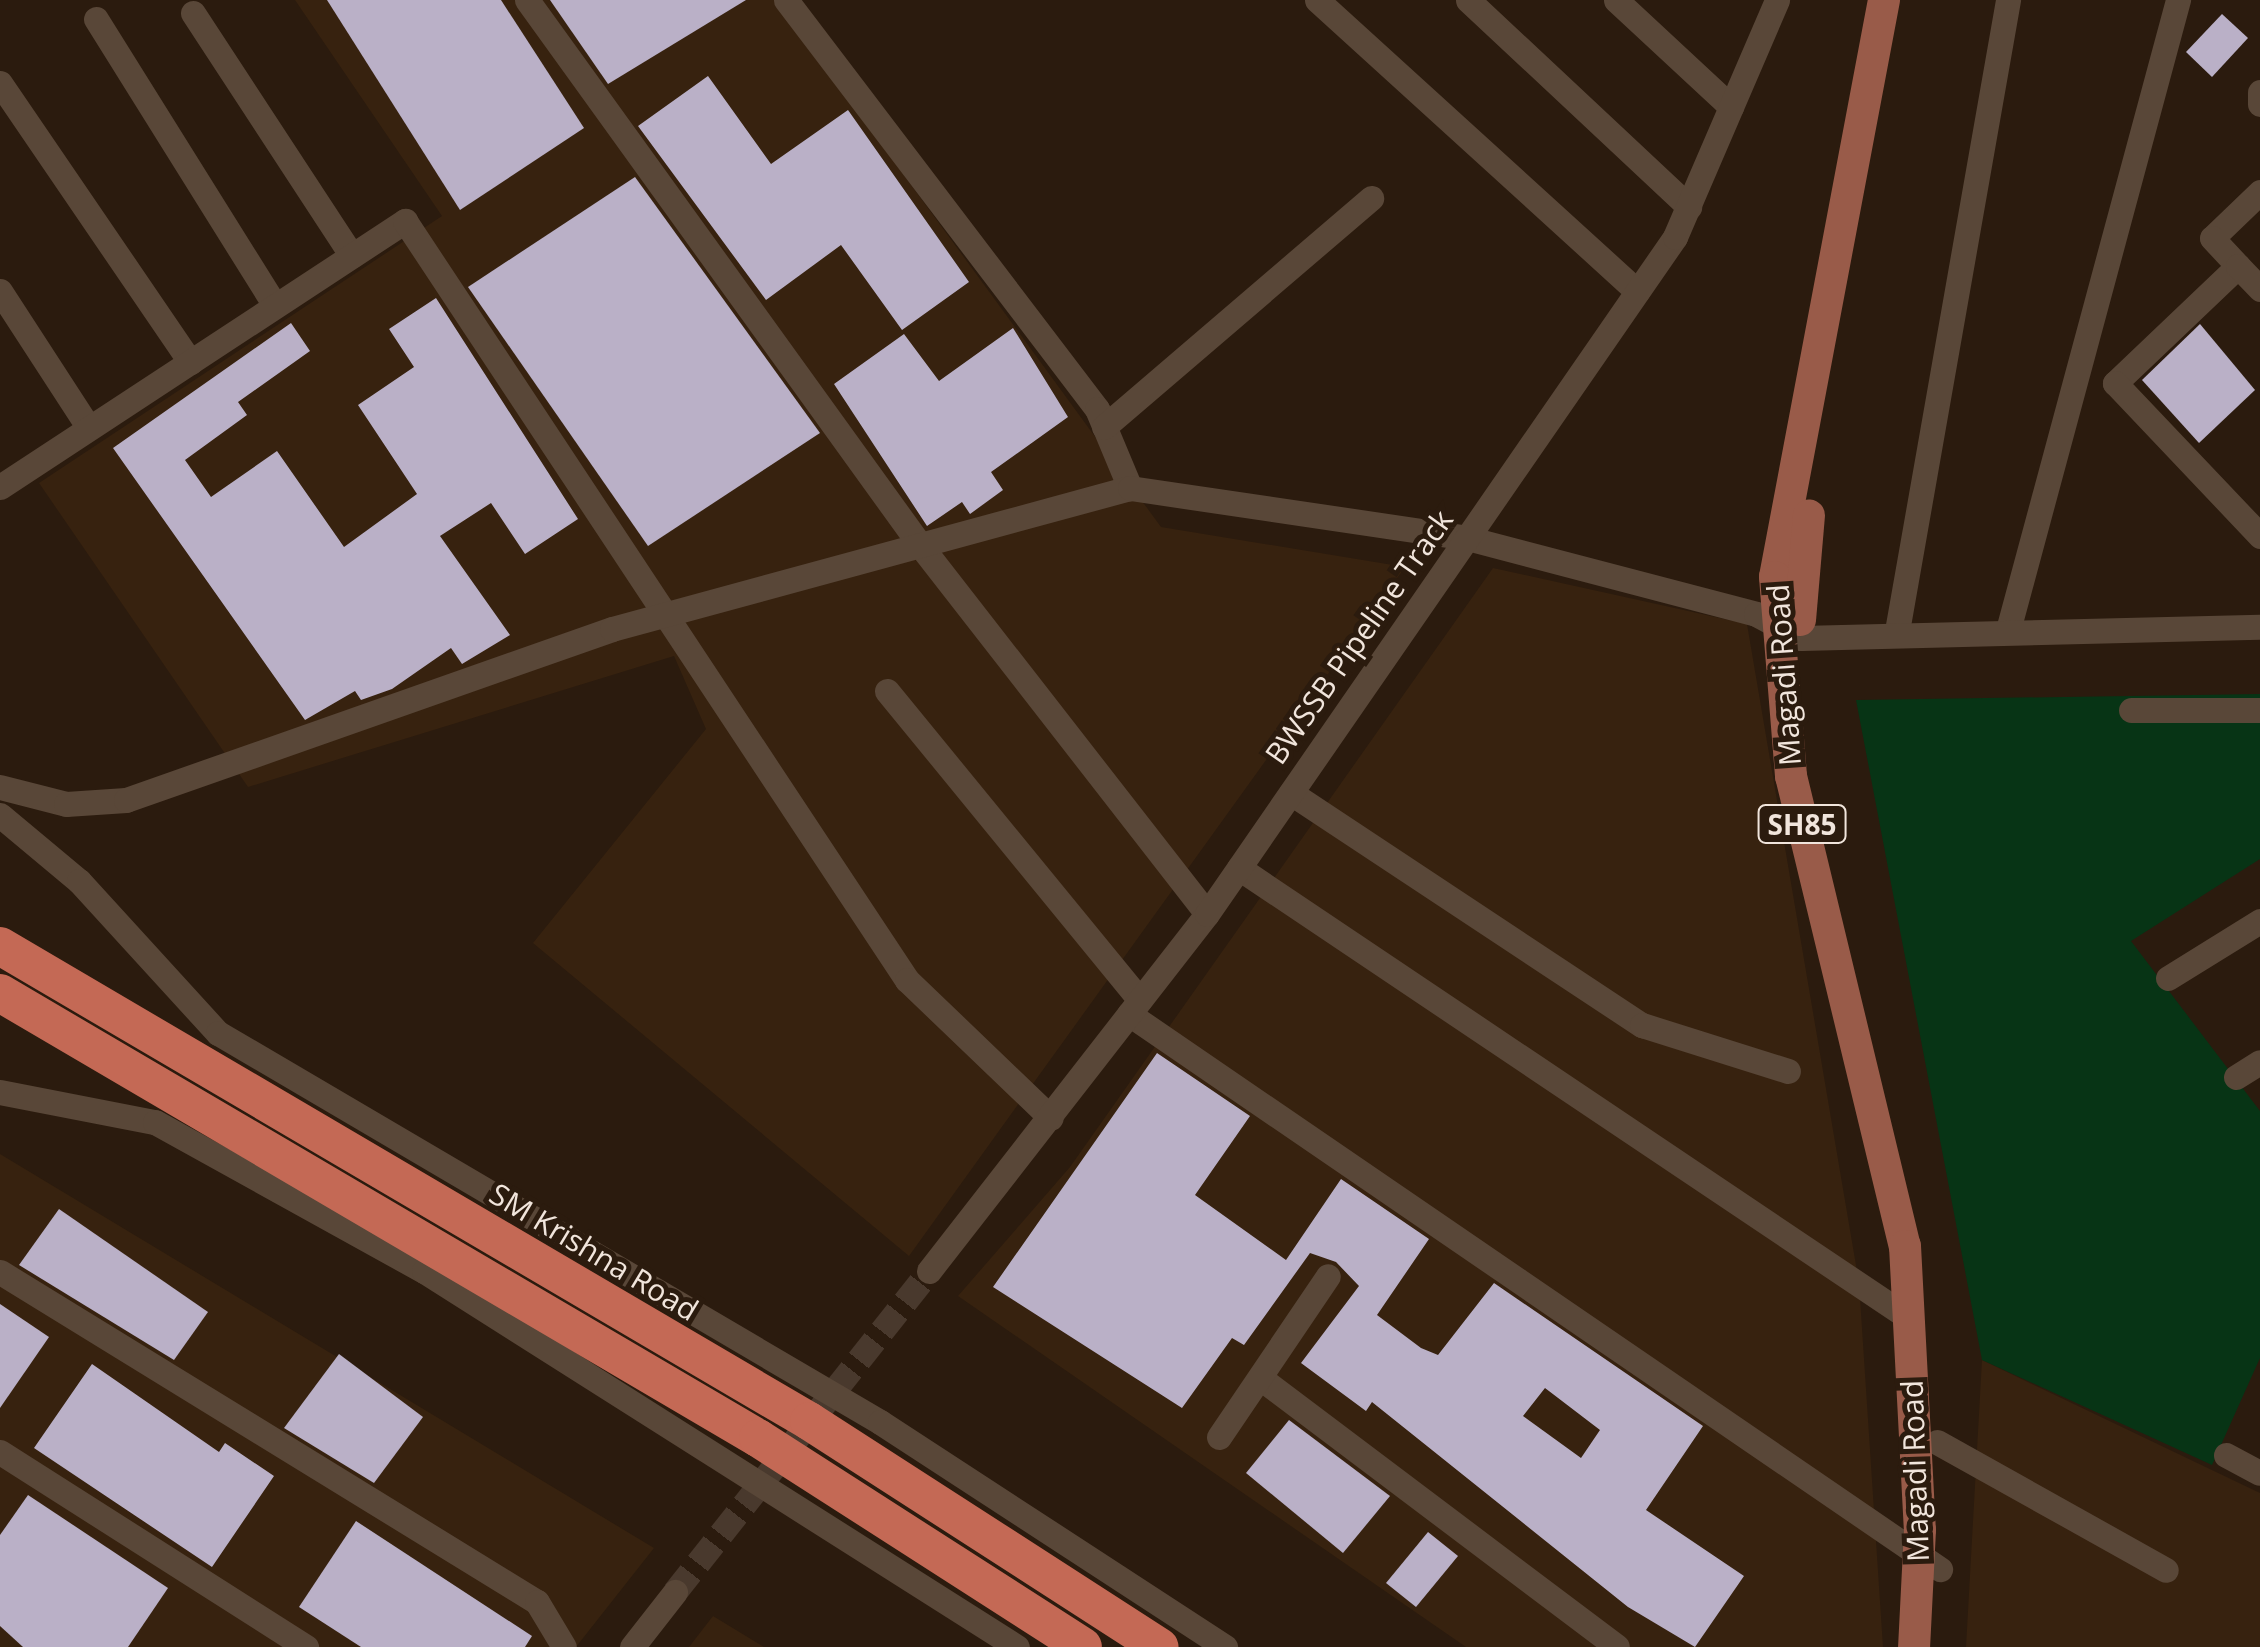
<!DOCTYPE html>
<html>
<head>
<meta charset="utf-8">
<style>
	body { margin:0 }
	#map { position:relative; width:2260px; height:1647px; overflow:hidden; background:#2b1b0e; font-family:"Open Sans",sans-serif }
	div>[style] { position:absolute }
	.built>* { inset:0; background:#37220f }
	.green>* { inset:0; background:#073415 }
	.building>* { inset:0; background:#bab0c7 }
	.minor-tunnel>* { height:25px; margin-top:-12.5px; transform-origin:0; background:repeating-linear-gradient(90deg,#49392d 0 25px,transparent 0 37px) }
	.minor>* { height:25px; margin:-12.5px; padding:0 12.5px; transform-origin:12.5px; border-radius:12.5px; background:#594738 }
	.major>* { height:32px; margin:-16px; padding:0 16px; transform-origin:16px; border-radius:16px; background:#995b49 }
	.highway>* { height:38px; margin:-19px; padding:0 19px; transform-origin:19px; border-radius:19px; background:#c46955 }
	span { translate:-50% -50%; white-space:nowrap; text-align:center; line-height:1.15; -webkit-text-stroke:10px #2b1b0e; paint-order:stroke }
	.shield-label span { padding:2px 8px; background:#2b1b0e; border:2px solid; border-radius:8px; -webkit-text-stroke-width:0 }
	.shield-label { font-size:28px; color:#f1e5dc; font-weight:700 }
	.street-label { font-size:30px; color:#f1e5dc }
</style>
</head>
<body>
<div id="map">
	<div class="built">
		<i style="clip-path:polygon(295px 0,776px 0,1161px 527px,1405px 567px,909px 1256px,533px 943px,706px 729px,674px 656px,248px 787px,39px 483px,442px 216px)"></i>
		<i style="clip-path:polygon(1493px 568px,1747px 624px,1859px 1283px,1883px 1647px,1466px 1647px,958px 1296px,1070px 1167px)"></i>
		<i style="clip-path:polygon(0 1154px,654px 1548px,576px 1647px,0 1647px)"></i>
		<i style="clip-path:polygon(1982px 1360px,2260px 1493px,2260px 1647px,1966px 1647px)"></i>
		<i style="clip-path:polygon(713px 1616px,764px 1647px,689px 1647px)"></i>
	</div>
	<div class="green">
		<i style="clip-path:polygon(2260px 694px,2260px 859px,2131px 941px,2260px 1111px,2260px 1358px,2212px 1465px,1982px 1360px,1856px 700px)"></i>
	</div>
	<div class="building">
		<i style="clip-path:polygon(327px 0,501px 0,584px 128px,460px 210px)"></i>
		<i style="clip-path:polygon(550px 0,746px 0,608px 84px)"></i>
		<i style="clip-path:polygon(2222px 14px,2248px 38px,2212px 77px,2186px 52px)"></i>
		<i style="clip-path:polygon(708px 76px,771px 164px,848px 110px,969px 282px,902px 330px,841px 245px,766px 300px,638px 126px)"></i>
		<i style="clip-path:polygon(635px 177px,820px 433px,648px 546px,468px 287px)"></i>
		<i style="clip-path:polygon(436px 298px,578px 519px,525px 554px,491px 503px,440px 536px,510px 635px,462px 664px,451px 648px,392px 689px,361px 700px,355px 691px,305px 720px,113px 448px,291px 323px,310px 351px,238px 402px,247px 415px,185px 460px,211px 497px,277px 451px,344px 547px,417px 494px,358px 405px,414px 367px,389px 329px)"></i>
		<i style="clip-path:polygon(2200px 324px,2255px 390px,2199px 443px,2142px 380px)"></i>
		<i style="clip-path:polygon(1013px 328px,1068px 417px,991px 472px,1003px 490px,970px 514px,962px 502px,927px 526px,834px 384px,904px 334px,939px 381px)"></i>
		<i style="clip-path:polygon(evenodd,1157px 1053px,1250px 1116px,1195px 1195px,1286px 1260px,1341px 1179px,1429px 1239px,1377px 1315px,1421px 1348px,1438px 1355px,1494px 1283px,1703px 1426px,1646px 1510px,1744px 1576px,1695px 1647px,1628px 1607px,1372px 1402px,1366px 1411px,1301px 1363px,1359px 1286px,1336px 1262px,1310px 1253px,1244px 1345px,1232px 1338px,1182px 1408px,993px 1287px,1157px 1053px,1545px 1388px,1600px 1430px,1581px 1458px,1523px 1416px,1545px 1388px)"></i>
		<i style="clip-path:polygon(59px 1209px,208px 1312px,174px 1360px,19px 1265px)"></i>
		<i style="clip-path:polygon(0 1304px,49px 1337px,0 1408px)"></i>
		<i style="clip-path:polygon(339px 1354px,423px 1417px,374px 1483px,284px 1428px)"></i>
		<i style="clip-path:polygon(92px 1364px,219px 1452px,225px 1443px,274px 1476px,212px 1567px,34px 1448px)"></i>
		<i style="clip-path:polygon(1289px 1420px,1390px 1496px,1343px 1553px,1246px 1473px)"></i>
		<i style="clip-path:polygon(28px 1495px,168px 1588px,128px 1647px,23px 1647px,0 1626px,0 1535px)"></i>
		<i style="clip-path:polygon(356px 1521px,532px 1636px,525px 1647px,361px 1647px,299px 1607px)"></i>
		<i style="clip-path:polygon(1428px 1532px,1458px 1556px,1416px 1607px,1386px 1583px)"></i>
	</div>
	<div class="minor-tunnel">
		<i style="left:675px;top:1592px;width:409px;rotate:-51.6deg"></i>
	</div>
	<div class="minor">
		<i style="left:527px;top:0;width:672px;rotate:54.2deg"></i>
		<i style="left:920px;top:545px;width:467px;rotate:52.1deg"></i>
		<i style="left:786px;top:0;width:514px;rotate:52.75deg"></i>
		<i style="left:1097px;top:409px;width:86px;rotate:67.3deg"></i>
		<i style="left:1317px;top:0;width:433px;rotate:42.3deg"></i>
		<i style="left:1468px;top:0;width:303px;rotate:43.1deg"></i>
		<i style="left:1616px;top:0;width:157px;rotate:42.9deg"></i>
		<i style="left:193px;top:13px;width:290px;rotate:56.8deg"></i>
		<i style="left:96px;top:19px;width:338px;rotate:58deg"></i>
		<i style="left:0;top:83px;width:338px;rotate:55.7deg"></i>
		<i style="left:2260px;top:92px;width:12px;rotate:90deg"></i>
		<i style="left:2260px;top:192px;width:66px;rotate:136.2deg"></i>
		<i style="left:2212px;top:238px;width:38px;rotate:47deg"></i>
		<i style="left:2238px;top:266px;width:170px;rotate:136.4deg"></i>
		<i style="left:2115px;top:383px;width:211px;rotate:46.5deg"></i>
		<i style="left:2238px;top:266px;width:32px;rotate:46deg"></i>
		<i style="left:0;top:291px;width:163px;rotate:57deg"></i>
		<i style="left:1104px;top:427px;width:352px;rotate:-40.6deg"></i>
		<i style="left:0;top:487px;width:485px;rotate:-33.3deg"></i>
		<i style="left:405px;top:221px;width:910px;rotate:56.52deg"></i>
		<i style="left:907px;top:980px;width:199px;rotate:43.8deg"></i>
		<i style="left:2008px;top:630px;width:653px;rotate:-74.9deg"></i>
		<i style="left:1897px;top:631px;width:641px;rotate:-80.02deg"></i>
		<i style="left:887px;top:691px;width:399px;rotate:50.7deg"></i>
		<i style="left:2131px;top:710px;width:129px"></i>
		<i style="left:0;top:787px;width:68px;rotate:14.4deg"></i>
		<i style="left:66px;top:804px;width:60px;rotate:-3.8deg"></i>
		<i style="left:126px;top:800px;width:515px;rotate:-19.38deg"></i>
		<i style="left:612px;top:629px;width:537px;rotate:-15.23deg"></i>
		<i style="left:1130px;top:488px;width:341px;rotate:8.4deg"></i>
		<i style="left:1467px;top:538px;width:299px;rotate:14.7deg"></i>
		<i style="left:1756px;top:614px;width:51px;rotate:28.1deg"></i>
		<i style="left:1801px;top:638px;width:459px;rotate:-1.4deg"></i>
		<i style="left:1291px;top:793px;width:421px;rotate:33.5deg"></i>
		<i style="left:1642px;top:1025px;width:153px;rotate:17.5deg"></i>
		<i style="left:0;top:815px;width:103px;rotate:39.9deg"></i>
		<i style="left:79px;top:881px;width:206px;rotate:47.6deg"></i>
		<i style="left:218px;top:1033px;width:768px;rotate:30.44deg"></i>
		<i style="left:880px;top:1422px;width:412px;rotate:33.1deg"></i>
		<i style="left:1239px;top:868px;width:807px;rotate:33.89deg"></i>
		<i style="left:2168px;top:978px;width:108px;rotate:-31.8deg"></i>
		<i style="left:1129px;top:1014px;width:983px;rotate:34.39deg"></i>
		<i style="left:2236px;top:1077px;width:28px;rotate:-32deg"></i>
		<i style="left:0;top:1092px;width:158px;rotate:11deg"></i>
		<i style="left:155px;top:1122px;width:308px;rotate:29deg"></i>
		<i style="left:424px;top:1271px;width:702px;rotate:32.38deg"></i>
		<i style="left:929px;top:1271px;width:452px;rotate:-52.1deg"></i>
		<i style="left:1207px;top:914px;width:823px;rotate:-55.34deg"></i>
		<i style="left:1675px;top:237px;width:258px;rotate:-66.7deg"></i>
		<i style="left:0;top:1272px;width:630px;rotate:31.57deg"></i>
		<i style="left:537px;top:1602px;width:52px;rotate:59deg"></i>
		<i style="left:1263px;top:1380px;width:443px;rotate:37deg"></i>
		<i style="left:1219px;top:1437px;width:194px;rotate:-55.9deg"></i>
		<i style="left:1937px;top:1442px;width:262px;rotate:29.2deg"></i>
		<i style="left:0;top:1452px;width:363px;rotate:32.5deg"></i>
		<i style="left:2226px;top:1455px;width:38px;rotate:28deg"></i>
		<i style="left:632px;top:1647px;width:70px;rotate:-52deg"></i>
	</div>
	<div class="major">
		<i style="left:1884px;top:0;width:587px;rotate:100.7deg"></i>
		<i style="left:1775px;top:577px;width:200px;rotate:85.4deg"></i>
		<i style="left:1791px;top:776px;width:484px;rotate:76.4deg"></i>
		<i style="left:1905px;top:1246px;width:284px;rotate:87deg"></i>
		<i style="left:1920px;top:1530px;width:117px;rotate:92.9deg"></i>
		<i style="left:1800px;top:620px;width:105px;rotate:-85.1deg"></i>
	</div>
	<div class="highway">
		<i style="left:0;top:946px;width:938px;rotate:30.42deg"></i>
		<i style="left:809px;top:1421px;width:417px;rotate:32.8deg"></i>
		<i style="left:0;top:993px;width:879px;rotate:30.42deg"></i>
		<i style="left:758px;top:1438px;width:386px;rotate:32.7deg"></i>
	</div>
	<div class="shield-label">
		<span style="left:1802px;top:824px">SH85</span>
	</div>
	<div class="street-label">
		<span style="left:1359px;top:637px;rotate:-55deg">BWSSB Pipeline Track</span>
		<span style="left:1784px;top:675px;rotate:-94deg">Magadi Road</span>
		<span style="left:594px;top:1252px;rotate:31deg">SM Krishna Road</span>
		<span style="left:1915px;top:1471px;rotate:-92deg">Magadi Road</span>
	</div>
</div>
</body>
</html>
